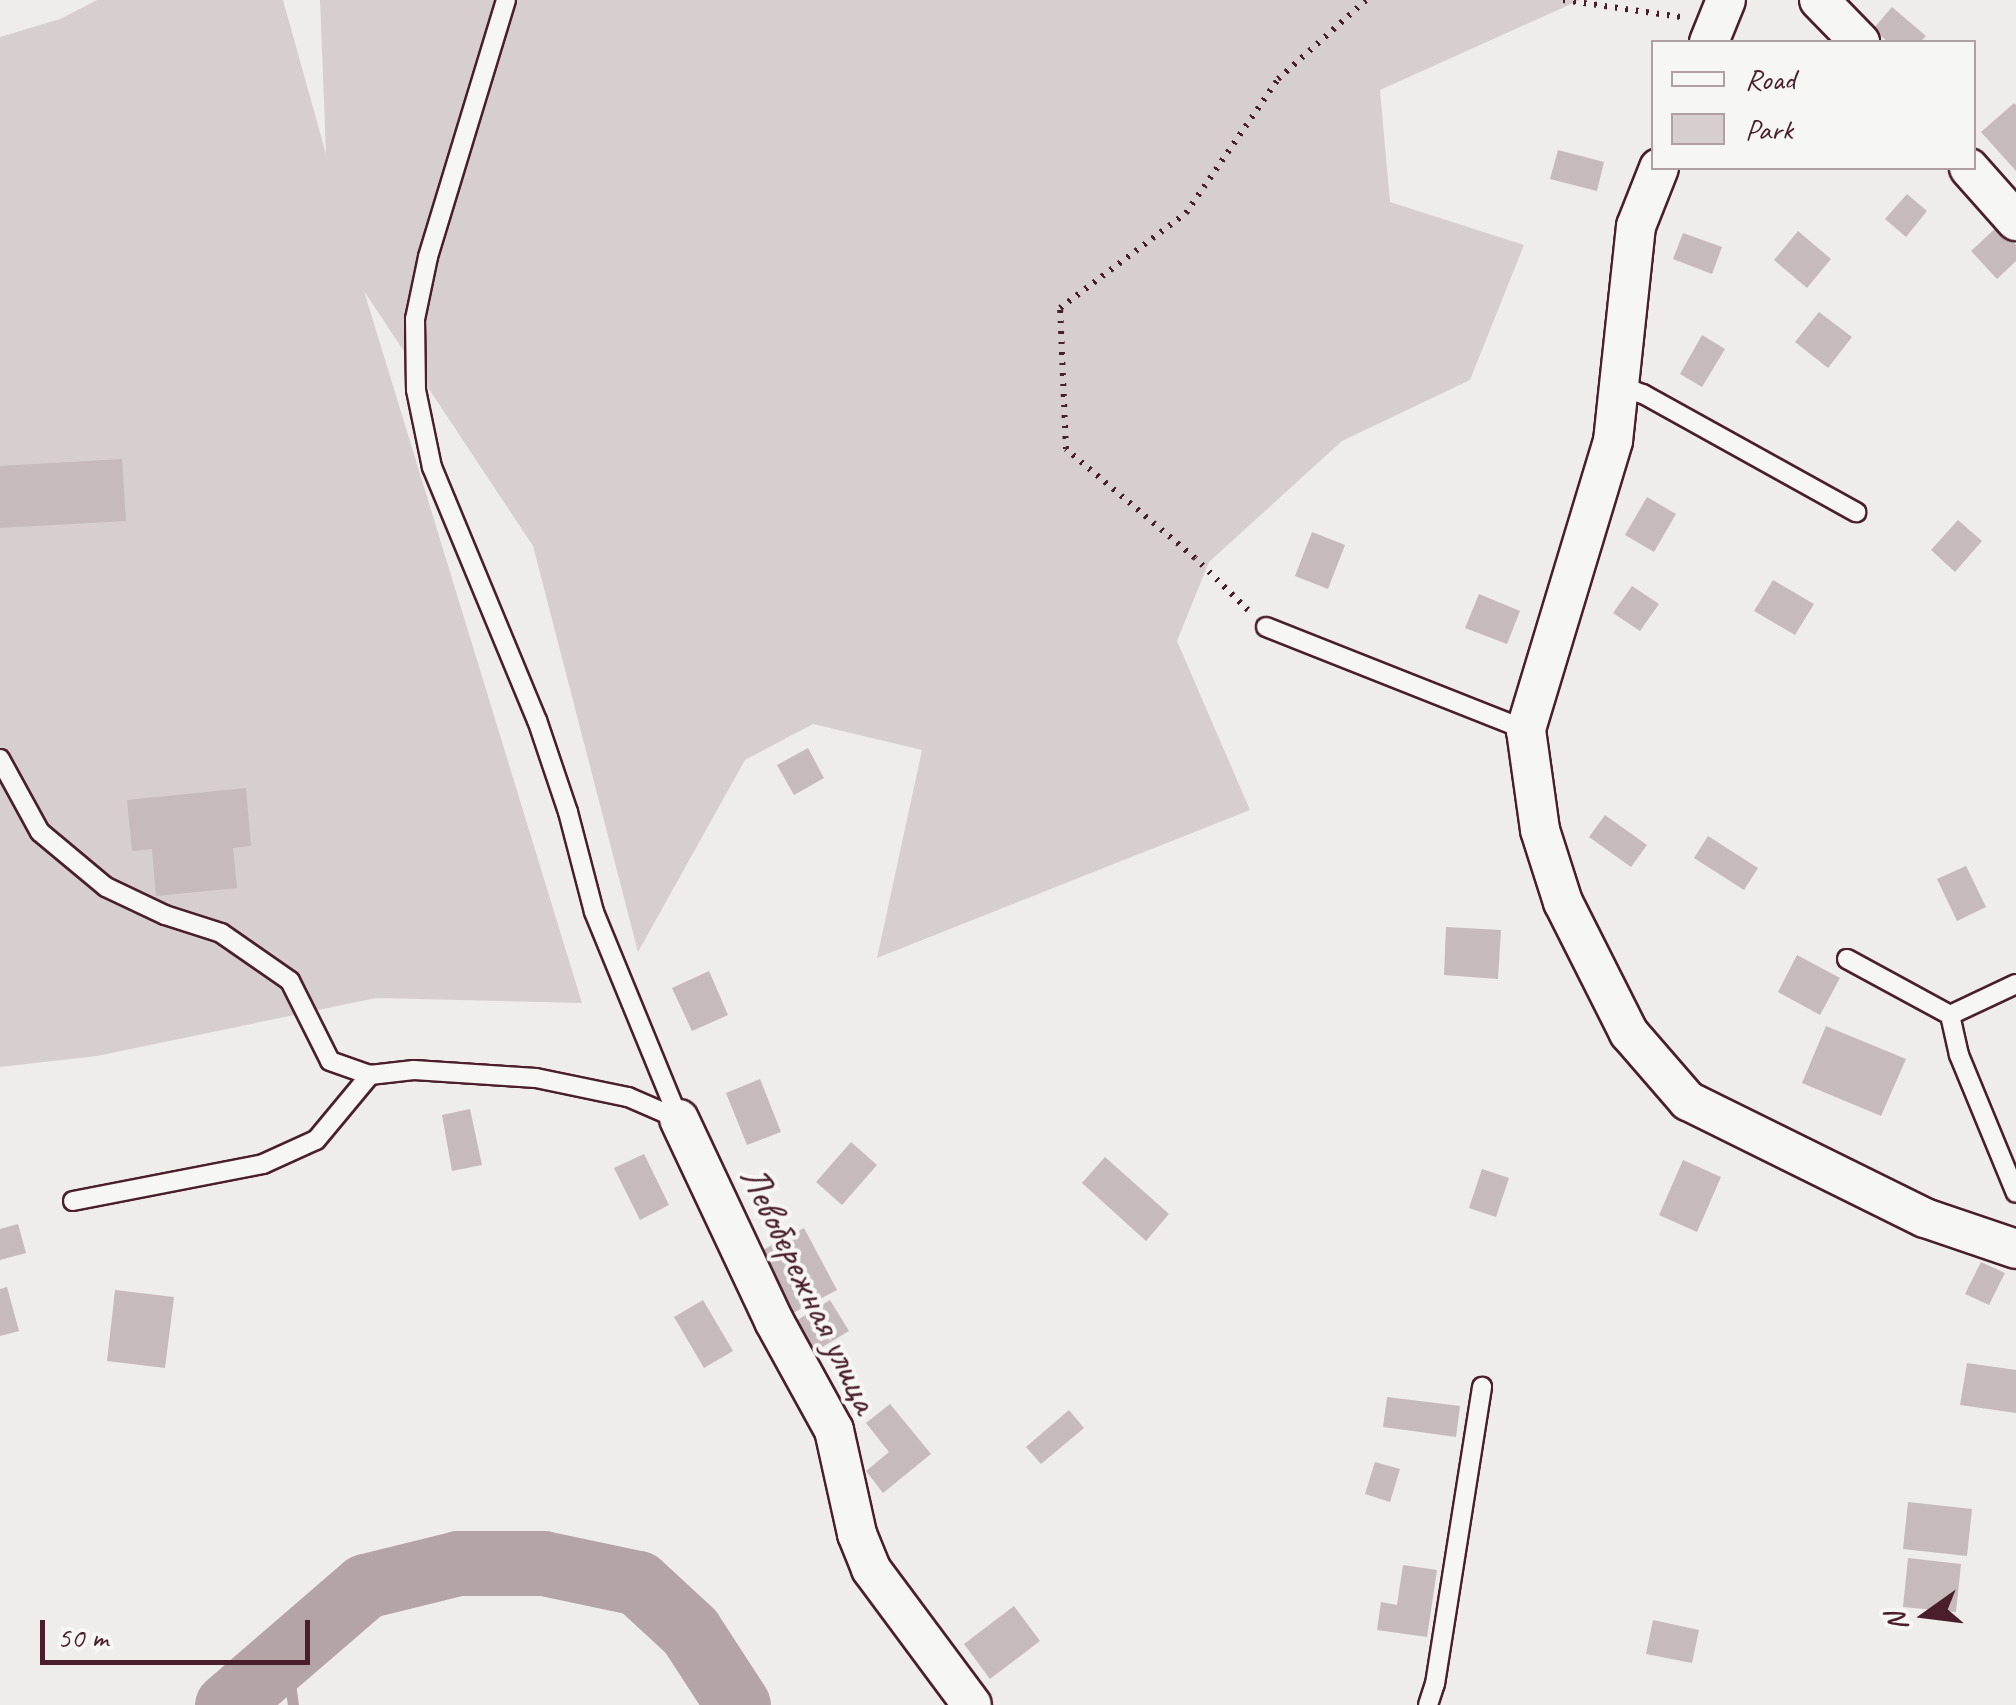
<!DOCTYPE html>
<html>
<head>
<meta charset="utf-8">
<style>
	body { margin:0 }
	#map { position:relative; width:2016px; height:1705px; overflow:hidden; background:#efedea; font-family:Caveat,sans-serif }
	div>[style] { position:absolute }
	.green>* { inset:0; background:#d7cfce }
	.stream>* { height:11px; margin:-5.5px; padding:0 5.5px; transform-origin:5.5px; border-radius:5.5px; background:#b4a4a5 }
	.river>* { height:65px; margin:-32.5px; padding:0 32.5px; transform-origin:32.5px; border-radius:32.5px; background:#b4a4a5 }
	.building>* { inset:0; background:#c6babb }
	.path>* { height:6px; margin-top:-3px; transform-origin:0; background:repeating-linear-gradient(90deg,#4a1f2b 0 2.5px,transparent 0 10.5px) }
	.roads { filter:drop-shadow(2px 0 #4a1f2b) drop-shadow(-2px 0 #4a1f2b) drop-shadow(0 2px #4a1f2b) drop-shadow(0 -2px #4a1f2b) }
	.service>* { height:18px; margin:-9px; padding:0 9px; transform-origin:9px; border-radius:9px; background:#f6f6f2 }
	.minor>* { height:38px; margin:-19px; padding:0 19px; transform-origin:19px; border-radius:19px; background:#f6f6f2 }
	span { translate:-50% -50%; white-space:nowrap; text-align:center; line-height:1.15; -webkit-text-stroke:8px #f6f6f2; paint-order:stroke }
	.street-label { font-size:40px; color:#4a1f2b }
	.legend { position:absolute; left:1651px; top:40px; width:325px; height:130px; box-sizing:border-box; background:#f6f6f2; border:2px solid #b1a0a2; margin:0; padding:12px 18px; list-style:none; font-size:30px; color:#4a1f2b }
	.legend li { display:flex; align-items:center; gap:20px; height:50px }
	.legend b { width:50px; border:2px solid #b1a0a2 }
	.north { position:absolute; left:1876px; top:1565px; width:100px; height:100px; -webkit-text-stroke:8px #f6f6f2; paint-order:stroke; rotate:256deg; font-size:28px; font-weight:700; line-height:40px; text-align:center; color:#4a1f2b }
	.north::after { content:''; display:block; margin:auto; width:35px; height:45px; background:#4a1f2b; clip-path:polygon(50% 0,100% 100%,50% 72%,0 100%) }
	.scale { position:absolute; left:40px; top:1620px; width:270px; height:45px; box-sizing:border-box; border:5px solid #4a1f2b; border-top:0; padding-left:12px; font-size:30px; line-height:35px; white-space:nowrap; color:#4a1f2b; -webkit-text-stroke:8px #f6f6f2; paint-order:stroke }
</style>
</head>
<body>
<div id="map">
	<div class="green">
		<i style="clip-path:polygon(97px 0,283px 0,326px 154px,320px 0,1580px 0,1380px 90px,1390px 202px,1524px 245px,1470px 380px,1342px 441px,1209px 562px,1177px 641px,1250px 810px,877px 958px,922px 750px,813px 724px,745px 760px,638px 952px,533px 546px,364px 291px,582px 1003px,376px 998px,97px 1056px,0 1067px,0 37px,60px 19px)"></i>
	</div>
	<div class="stream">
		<i style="left:286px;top:1654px;width:51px;rotate:82.2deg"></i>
	</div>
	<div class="river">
		<i style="left:227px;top:1705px;width:182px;rotate:-40.8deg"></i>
		<i style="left:365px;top:1586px;width:96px;rotate:-13.9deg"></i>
		<i style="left:458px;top:1563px;width:85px"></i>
		<i style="left:543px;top:1563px;width:97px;rotate:11.9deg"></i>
		<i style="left:638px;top:1583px;width:71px;rotate:42.7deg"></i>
		<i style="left:690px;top:1631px;width:88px;rotate:57deg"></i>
	</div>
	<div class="building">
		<i style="clip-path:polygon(1892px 7px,1926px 36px,1920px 42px,1888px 42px,1873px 29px)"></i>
		<i style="clip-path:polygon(2014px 103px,2016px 105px,2016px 171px,1981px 132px)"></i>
		<i style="clip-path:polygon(1558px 150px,1604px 162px,1597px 191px,1550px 179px)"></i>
		<i style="clip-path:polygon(1907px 194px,1927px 211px,1906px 237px,1885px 219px)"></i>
		<i style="clip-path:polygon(1998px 226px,2016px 245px,2016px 261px,1997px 279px,1971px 251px)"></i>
		<i style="clip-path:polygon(1798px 231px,1831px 259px,1807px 288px,1774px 260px)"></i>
		<i style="clip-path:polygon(1683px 233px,1722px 247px,1712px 274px,1673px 259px)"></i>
		<i style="clip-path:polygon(1819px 312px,1852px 337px,1828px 368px,1795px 342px)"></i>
		<i style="clip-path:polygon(1702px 335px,1725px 349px,1702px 387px,1680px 374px)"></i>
		<i style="clip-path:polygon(122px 459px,126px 521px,0 528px,0 466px)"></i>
		<i style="clip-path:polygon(1647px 497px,1676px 514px,1654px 552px,1625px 535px)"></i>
		<i style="clip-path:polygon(1958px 520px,1982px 541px,1955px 572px,1931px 550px)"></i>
		<i style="clip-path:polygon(1312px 532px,1345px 545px,1328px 589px,1295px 576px)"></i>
		<i style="clip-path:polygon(1773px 580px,1814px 604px,1795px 635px,1754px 611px)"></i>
		<i style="clip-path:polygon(1632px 586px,1659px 604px,1640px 631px,1613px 613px)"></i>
		<i style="clip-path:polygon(1479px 594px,1520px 611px,1507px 644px,1465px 628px)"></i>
		<i style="clip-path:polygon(808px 748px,824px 778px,794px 795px,777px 765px)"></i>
		<i style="clip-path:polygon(246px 788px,251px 846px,233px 848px,237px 888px,156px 896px,152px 849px,132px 851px,127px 800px)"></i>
		<i style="clip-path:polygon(1605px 815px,1647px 845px,1631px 867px,1589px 837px)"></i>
		<i style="clip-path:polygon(1708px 836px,1758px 868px,1744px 890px,1694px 858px)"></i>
		<i style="clip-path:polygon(1966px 866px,1986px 907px,1957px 921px,1937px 879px)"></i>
		<i style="clip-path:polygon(1446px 927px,1501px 930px,1498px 979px,1444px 975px)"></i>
		<i style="clip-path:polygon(1797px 955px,1840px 978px,1820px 1015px,1778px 992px)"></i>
		<i style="clip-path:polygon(709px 971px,728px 1015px,692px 1031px,672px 988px)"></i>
		<i style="clip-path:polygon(1826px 1026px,1906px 1059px,1881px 1116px,1802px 1083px)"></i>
		<i style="clip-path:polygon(760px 1079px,781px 1132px,747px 1145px,726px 1093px)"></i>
		<i style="clip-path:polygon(470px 1109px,482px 1165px,452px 1171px,442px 1115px)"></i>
		<i style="clip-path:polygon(851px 1142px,877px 1165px,842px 1205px,816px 1182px)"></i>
		<i style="clip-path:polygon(644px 1154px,669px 1205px,640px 1220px,614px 1168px)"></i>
		<i style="clip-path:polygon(1105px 1157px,1169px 1214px,1146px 1241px,1082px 1183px)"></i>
		<i style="clip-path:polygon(1683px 1160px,1721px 1177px,1697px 1232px,1659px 1215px)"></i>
		<i style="clip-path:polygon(1482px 1169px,1509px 1178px,1496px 1217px,1469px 1208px)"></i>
		<i style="clip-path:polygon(18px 1224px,26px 1253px,0 1260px,0 1229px)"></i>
		<i style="clip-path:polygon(804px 1228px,837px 1290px,793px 1313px,761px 1251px)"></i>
		<i style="clip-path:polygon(1981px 1262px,2005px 1273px,1989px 1305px,1965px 1294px)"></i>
		<i style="clip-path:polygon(7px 1287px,19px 1331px,0 1336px,0 1289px)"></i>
		<i style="clip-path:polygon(115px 1290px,174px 1297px,165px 1368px,107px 1361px)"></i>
		<i style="clip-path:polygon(703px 1300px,733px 1351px,704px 1368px,674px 1317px)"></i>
		<i style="clip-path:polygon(830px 1300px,849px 1331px,809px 1355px,791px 1324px)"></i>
		<i style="clip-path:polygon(1967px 1363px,2016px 1370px,2016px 1413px,1960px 1405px)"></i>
		<i style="clip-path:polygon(1387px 1397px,1460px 1406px,1456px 1437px,1383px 1427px)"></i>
		<i style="clip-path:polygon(890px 1404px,931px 1454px,883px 1493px,866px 1471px,889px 1452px,866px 1423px)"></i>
		<i style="clip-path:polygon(1069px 1410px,1084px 1428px,1041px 1464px,1026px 1447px)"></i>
		<i style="clip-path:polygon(1375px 1462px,1400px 1469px,1390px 1502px,1365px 1494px)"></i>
		<i style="clip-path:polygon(1908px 1502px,1972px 1509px,1967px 1556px,1903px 1549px)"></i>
		<i style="clip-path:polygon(1908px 1558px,1961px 1564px,1956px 1612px,1903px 1607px)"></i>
		<i style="clip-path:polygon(1403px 1565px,1437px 1570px,1427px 1637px,1377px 1630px,1381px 1602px,1397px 1605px)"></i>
		<i style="clip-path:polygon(1014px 1606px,1040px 1641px,990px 1679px,964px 1644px)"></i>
		<i style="clip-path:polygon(1653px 1620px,1699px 1630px,1692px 1663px,1646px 1654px)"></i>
	</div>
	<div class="path">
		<i style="left:1563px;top:0;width:119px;rotate:8.2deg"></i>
		<i style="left:1248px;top:610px;width:74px;rotate:-135.5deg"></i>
		<i style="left:1195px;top:558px;width:169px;rotate:-139.8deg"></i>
		<i style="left:1066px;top:449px;width:141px;rotate:-92.4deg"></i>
		<i style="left:1060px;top:308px;width:158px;rotate:-37deg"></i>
		<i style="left:1186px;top:213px;width:163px;rotate:-55.5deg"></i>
		<i style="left:1278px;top:79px;width:118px;rotate:-41.9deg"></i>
	</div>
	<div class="roads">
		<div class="service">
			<i style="left:506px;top:0;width:269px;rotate:106.9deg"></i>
			<i style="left:428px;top:257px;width:63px;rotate:101.8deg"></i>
			<i style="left:415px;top:319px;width:71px;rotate:89.2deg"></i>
			<i style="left:416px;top:390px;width:79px;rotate:78.3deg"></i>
			<i style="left:432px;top:467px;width:274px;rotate:67.5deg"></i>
			<i style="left:537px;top:720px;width:97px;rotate:71.4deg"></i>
			<i style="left:568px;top:812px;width:103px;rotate:75.4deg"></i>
			<i style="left:594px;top:912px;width:224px;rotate:67.7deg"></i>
			<i style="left:1619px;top:385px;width:26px;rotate:21deg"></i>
			<i style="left:1643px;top:394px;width:244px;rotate:29deg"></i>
			<i style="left:1266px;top:627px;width:280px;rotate:21.6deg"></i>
			<i style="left:0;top:759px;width:83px;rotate:61.3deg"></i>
			<i style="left:40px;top:832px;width:86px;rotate:39.8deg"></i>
			<i style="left:106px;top:887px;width:65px;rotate:25.4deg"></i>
			<i style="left:165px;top:915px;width:59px;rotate:17.8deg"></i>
			<i style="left:221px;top:933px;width:84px;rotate:34.8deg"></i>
			<i style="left:290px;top:981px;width:89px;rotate:63.4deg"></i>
			<i style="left:330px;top:1061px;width:42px;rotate:19.3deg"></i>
			<i style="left:370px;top:1075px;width:44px;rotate:-6.5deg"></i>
			<i style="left:414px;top:1070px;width:122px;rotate:3.8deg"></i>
			<i style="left:536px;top:1078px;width:94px;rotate:11.7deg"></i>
			<i style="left:628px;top:1097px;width:56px;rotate:23.3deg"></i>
			<i style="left:1847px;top:959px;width:117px;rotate:28.5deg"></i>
			<i style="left:2016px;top:984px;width:73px;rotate:154.8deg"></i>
			<i style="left:1950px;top:1015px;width:41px;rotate:77.3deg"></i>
			<i style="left:1959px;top:1055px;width:149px;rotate:67.6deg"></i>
			<i style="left:73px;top:1201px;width:194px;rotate:-11deg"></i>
			<i style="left:263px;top:1164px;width:58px;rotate:-24.4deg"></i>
			<i style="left:316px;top:1140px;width:85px;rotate:-50.3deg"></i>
			<i style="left:1428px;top:1705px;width:22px;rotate:-72deg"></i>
			<i style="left:1435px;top:1684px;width:301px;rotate:-81deg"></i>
		</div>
		<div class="minor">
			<i style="left:1819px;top:0;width:59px;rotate:45.7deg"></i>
			<i style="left:1709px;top:42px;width:45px;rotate:-68deg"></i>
			<i style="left:1659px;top:168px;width:62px;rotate:111.6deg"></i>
			<i style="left:1636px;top:226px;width:216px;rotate:96.1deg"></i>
			<i style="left:1613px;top:441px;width:302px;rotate:106.8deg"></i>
			<i style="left:1526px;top:730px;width:101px;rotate:82deg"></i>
			<i style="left:1540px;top:830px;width:76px;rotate:72.3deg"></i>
			<i style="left:1563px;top:902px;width:147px;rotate:63.3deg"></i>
			<i style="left:1629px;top:1033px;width:90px;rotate:49.1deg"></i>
			<i style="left:1688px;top:1101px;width:264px;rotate:26.3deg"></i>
			<i style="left:1925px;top:1218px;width:96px;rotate:18.8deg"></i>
			<i style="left:1969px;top:168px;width:71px;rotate:48.4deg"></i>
			<i style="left:679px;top:1119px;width:223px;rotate:64.8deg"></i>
			<i style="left:774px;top:1321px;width:124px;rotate:61.2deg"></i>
			<i style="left:834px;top:1430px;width:107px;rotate:77.5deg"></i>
			<i style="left:857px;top:1534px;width:38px;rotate:68deg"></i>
			<i style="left:871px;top:1569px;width:169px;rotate:53.4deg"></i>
		</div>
	</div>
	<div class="street-label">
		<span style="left:810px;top:1289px;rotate:64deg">Левобережная улица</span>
	</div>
	<ul class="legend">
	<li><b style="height:12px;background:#f6f6f2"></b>Road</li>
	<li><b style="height:28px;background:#d7cfce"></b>Park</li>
	</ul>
	<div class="north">N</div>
	<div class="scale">50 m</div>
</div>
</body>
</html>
